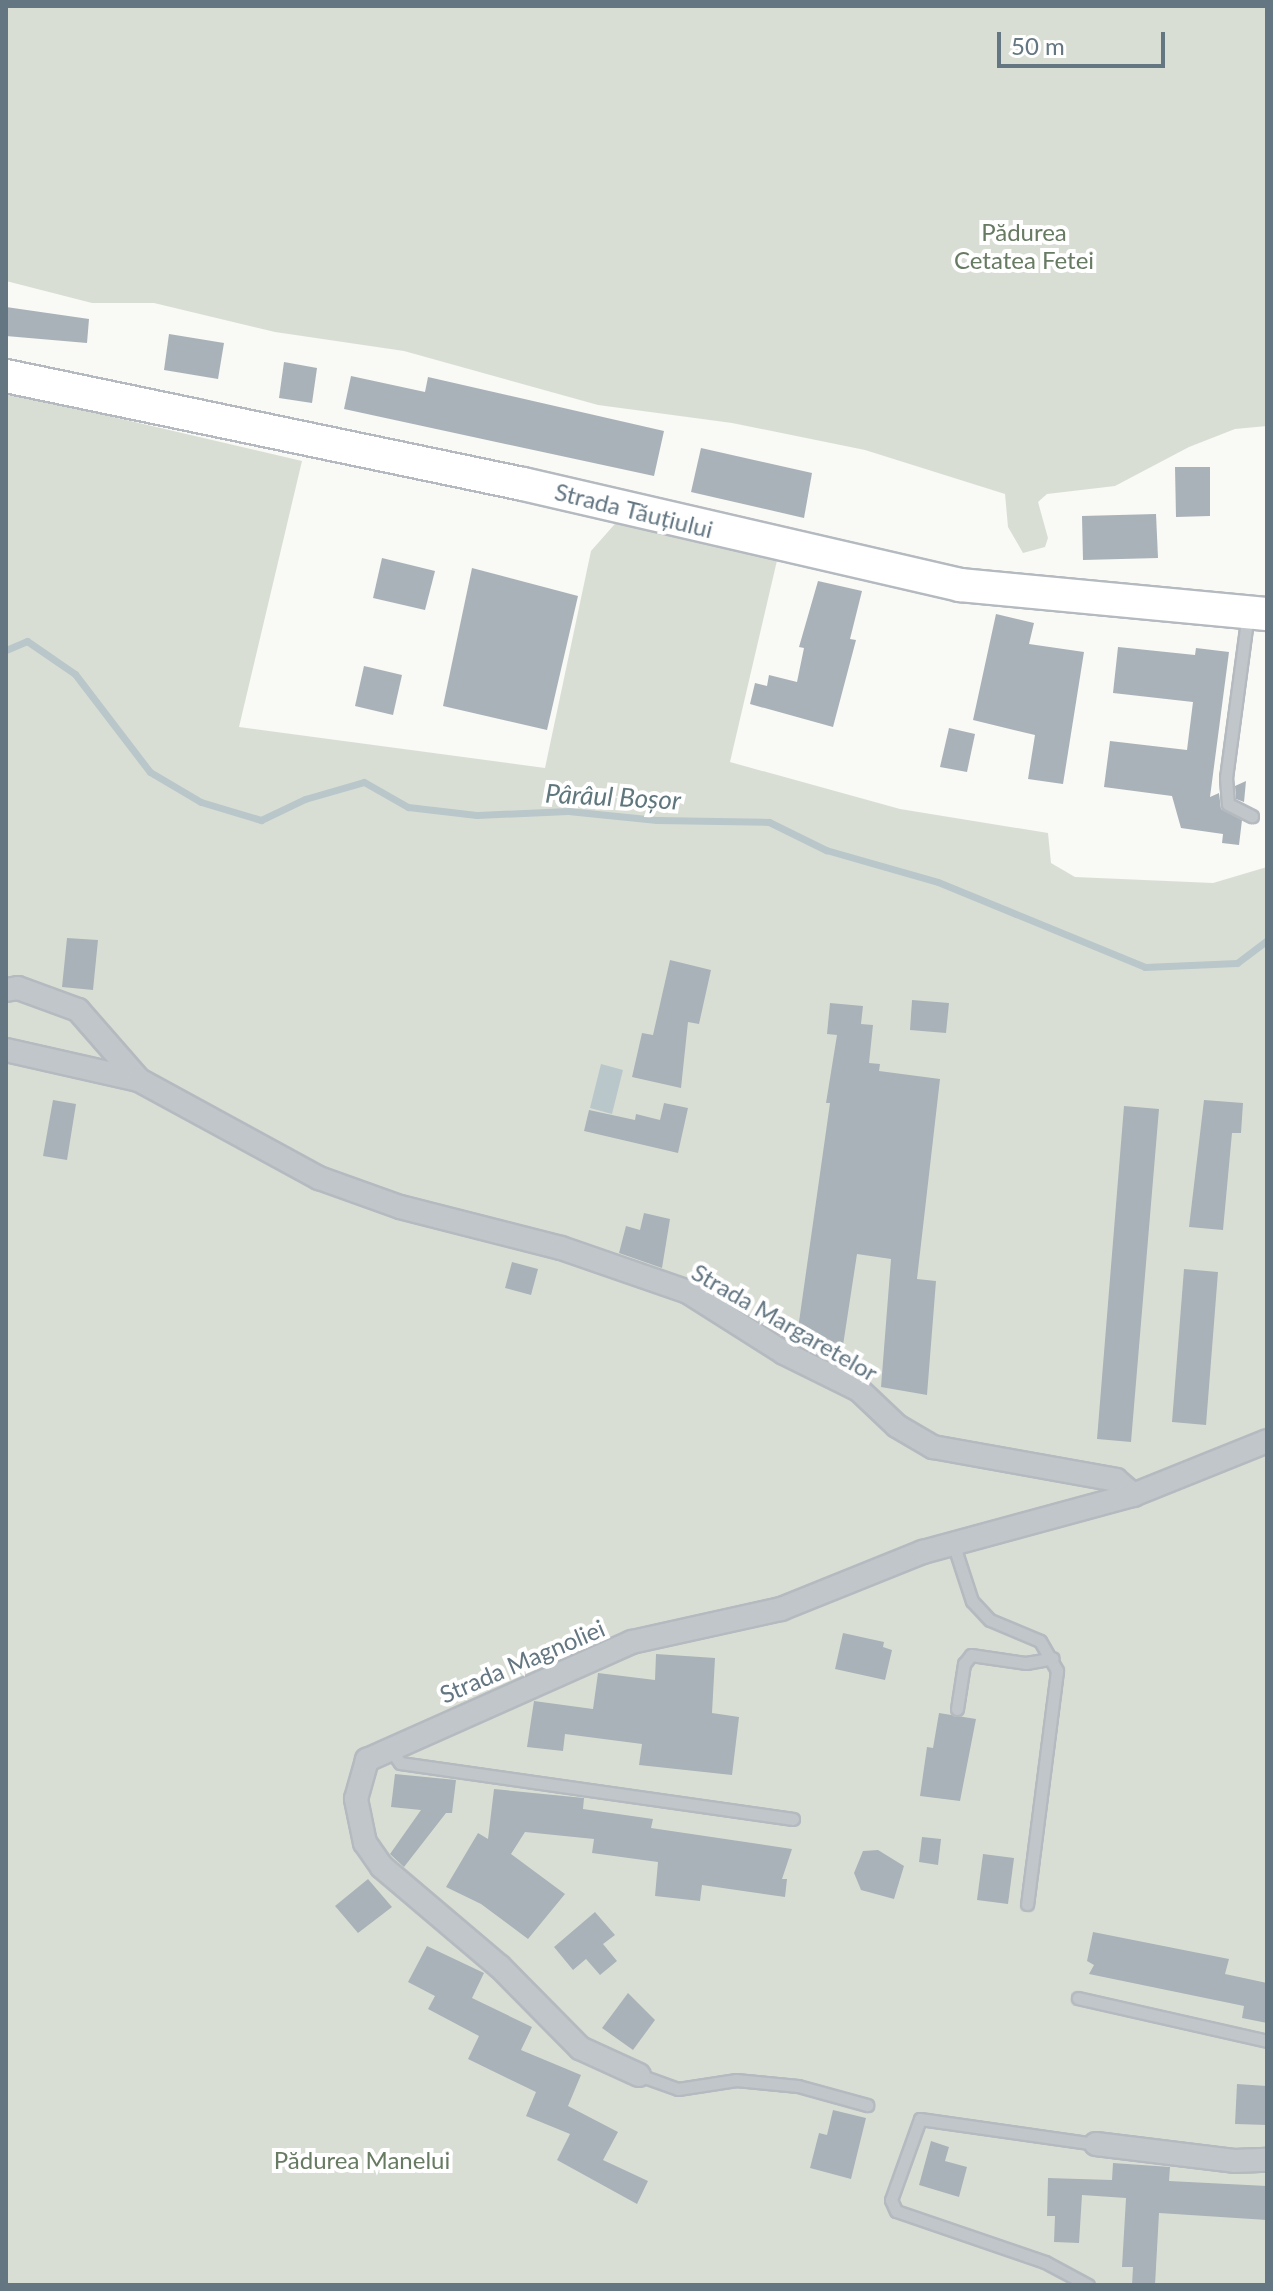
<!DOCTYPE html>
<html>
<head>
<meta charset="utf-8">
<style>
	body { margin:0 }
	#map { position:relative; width:1273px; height:2291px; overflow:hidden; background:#f9f9f6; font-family:Lato,sans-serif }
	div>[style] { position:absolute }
	.green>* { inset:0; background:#d9ded5 }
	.water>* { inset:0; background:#b9c7ca }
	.stream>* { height:7px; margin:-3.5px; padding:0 3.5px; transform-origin:3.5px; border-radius:3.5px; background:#b9c7ca }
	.building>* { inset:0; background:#a9b2b8 }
	.roads { filter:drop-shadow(2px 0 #b4babf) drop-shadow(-2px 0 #b4babf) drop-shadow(0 2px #b4babf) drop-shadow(0 -2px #b4babf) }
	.service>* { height:11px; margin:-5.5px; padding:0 5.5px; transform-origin:5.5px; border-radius:5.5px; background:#c1c6ca }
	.minor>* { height:22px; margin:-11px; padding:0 11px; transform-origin:11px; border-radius:11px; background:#c1c6ca }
	.secondary>* { height:32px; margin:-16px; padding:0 16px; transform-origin:16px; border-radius:16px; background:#fff }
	span { translate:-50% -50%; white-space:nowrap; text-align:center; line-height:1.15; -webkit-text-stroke:8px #fff; paint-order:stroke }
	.park-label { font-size:24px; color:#677a62 }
	.street-label { font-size:24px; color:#637682 }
	.water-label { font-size:26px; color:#5e767c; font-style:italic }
	.frame { position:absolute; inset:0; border:8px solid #637682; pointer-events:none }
	.scale { position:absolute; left:997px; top:32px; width:168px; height:36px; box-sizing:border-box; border:4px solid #637682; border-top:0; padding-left:10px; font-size:24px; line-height:28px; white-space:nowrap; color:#637682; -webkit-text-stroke:6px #fff; paint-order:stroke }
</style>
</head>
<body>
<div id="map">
	<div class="green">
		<i style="clip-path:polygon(6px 6px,1267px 6px,1267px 426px,1235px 429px,1189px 447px,1115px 486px,1047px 494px,1038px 502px,1048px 538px,1045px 547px,1023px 553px,1008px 527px,1005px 494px,865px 450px,732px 423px,598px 405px,404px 351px,275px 332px,154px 303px,92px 303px,6px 281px)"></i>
		<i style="clip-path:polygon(6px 392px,302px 461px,239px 727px,545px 768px,591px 551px,621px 517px,779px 552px,730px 762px,900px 809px,1048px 833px,1051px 863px,1075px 877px,1213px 883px,1267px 867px,1267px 2285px,6px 2285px)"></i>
	</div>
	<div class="water">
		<i style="clip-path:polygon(601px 1064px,623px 1070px,612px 1114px,590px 1108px)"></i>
	</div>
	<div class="stream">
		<i style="left:6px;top:650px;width:23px;rotate:-23deg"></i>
		<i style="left:27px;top:641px;width:58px;rotate:34.5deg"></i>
		<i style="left:75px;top:674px;width:123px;rotate:52.6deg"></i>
		<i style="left:150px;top:772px;width:59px;rotate:30.5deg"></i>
		<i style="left:201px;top:802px;width:63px;rotate:16.7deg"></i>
		<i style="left:261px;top:820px;width:49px;rotate:-25.5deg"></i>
		<i style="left:305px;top:799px;width:61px;rotate:-16.1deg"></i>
		<i style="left:364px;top:782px;width:51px;rotate:29.6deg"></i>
		<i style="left:408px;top:807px;width:69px;rotate:6.6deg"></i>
		<i style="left:477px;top:815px;width:91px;rotate:-2.5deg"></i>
		<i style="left:568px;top:811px;width:89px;rotate:5.8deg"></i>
		<i style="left:657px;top:820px;width:112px;rotate:1deg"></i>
		<i style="left:769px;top:822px;width:64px;rotate:26.2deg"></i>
		<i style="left:826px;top:850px;width:116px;rotate:15.9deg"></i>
		<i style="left:938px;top:882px;width:224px;rotate:22.3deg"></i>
		<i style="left:1145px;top:967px;width:92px;rotate:-2.5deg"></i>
		<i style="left:1237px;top:963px;width:38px;rotate:-37deg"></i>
	</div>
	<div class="building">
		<i style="clip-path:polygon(6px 307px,89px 319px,87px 343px,6px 336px)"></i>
		<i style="clip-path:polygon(169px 334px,224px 343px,218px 379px,164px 370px)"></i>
		<i style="clip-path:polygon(284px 362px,317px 368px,312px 403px,279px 398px)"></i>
		<i style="clip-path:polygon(351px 376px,425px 392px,428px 377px,664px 431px,654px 476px,344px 409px)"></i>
		<i style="clip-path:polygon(701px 448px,812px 473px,804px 518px,691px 492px)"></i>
		<i style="clip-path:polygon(1175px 467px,1210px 467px,1210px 516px,1176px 517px)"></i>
		<i style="clip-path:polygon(1156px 514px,1158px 558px,1083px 560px,1082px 516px)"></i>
		<i style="clip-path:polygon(382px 558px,435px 571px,425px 610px,373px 598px)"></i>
		<i style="clip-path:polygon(472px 568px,578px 596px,547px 730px,443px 706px)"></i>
		<i style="clip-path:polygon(818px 581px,862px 591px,850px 639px,856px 640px,833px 727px,750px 704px,755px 683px,767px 686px,769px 675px,797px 682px,804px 648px,799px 647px)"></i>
		<i style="clip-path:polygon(996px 614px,1034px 623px,1029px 644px,1084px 652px,1063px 784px,1028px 779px,1035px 735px,973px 720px)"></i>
		<i style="clip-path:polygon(1118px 647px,1195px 655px,1196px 648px,1229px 652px,1210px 797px,1219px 793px,1221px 809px,1242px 820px,1239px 845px,1222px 843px,1223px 834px,1181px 828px,1172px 796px,1104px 787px,1110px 741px,1187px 750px,1193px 702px,1113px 693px)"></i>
		<i style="clip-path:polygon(364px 666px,402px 675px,393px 715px,355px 706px)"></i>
		<i style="clip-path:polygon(949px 728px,975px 734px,967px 772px,940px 767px)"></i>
		<i style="clip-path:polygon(1246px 781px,1244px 802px,1236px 799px,1235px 786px)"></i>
		<i style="clip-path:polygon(67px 938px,98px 940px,93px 990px,62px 987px)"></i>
		<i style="clip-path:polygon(670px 960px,711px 970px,699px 1024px,688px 1022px,681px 1088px,632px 1077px,642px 1033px,653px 1035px)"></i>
		<i style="clip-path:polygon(912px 1000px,949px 1003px,946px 1033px,910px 1030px)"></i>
		<i style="clip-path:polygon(830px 1003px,863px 1006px,861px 1024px,873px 1025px,869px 1063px,880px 1064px,879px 1071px,940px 1079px,917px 1279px,936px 1281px,927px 1395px,881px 1387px,891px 1259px,857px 1254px,842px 1352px,818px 1354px,796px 1343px,830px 1103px,826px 1103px,837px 1035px,827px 1034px)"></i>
		<i style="clip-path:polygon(53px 1100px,76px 1104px,67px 1160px,43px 1156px)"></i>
		<i style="clip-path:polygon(1204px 1100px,1243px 1103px,1241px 1133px,1232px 1133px,1223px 1230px,1189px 1227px)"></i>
		<i style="clip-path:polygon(664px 1103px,688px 1108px,678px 1153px,584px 1131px,589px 1110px,635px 1120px,636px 1114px,660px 1120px)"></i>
		<i style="clip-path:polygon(1124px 1106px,1159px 1109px,1131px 1442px,1097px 1439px)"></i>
		<i style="clip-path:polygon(644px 1213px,670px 1219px,662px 1268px,619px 1253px,626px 1226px,640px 1230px)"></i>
		<i style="clip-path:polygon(512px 1262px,538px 1269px,531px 1295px,505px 1288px)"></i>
		<i style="clip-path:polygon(1184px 1269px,1218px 1272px,1206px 1425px,1172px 1422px)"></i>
		<i style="clip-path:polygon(843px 1633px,884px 1642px,883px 1647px,892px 1650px,885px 1680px,835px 1669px)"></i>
		<i style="clip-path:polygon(656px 1654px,715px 1658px,712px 1713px,739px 1717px,732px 1775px,639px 1765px,642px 1744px,565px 1734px,563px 1751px,527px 1747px,534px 1701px,593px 1709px,598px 1673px,655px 1680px)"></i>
		<i style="clip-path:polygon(939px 1713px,976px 1719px,960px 1801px,920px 1796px,927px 1747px,933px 1748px)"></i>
		<i style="clip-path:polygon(395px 1774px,456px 1780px,452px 1813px,446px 1813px,404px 1867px,390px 1854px,421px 1810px,391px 1807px)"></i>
		<i style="clip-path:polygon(494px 1789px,584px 1798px,583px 1809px,653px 1819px,651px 1828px,792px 1849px,782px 1879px,787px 1879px,785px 1897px,702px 1885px,700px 1901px,655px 1896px,658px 1862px,592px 1853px,594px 1839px,525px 1832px,511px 1854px,565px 1894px,528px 1939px,481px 1904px,446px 1887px,478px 1833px,488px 1839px)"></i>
		<i style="clip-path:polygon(922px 1837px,941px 1839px,938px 1865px,919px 1862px)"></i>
		<i style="clip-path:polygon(878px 1850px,904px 1866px,894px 1899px,861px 1890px,854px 1873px,863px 1851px)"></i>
		<i style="clip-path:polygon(983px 1854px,1014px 1858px,1008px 1904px,977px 1900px)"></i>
		<i style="clip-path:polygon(368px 1879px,392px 1907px,358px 1933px,335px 1906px)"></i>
		<i style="clip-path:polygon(595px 1912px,615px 1935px,603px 1944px,617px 1961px,600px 1975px,586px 1959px,573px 1970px,554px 1947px)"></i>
		<i style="clip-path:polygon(1093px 1932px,1229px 1959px,1225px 1974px,1267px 1983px,1267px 2023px,1242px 2018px,1244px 2006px,1089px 1974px,1094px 1965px,1087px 1961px)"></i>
		<i style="clip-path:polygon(427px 1946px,484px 1973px,472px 1998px,532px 2027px,521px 2050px,581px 2075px,568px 2106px,618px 2132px,603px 2160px,648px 2181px,637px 2204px,557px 2160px,570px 2134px,526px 2116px,536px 2092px,468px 2059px,479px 2036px,428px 2009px,435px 1996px,408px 1982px)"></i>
		<i style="clip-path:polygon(628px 1993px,655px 2020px,633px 2050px,602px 2028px)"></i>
		<i style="clip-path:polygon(1237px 2084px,1267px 2086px,1267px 2125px,1235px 2124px)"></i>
		<i style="clip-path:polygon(833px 2110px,866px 2118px,851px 2179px,810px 2168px,819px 2133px,827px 2135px)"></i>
		<i style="clip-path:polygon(931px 2141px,949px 2147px,945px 2161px,967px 2167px,959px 2197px,919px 2185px)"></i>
		<i style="clip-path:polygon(1113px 2163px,1170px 2167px,1169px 2181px,1267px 2186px,1267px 2220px,1159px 2213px,1155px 2285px,1132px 2285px,1133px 2267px,1122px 2267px,1126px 2198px,1082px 2195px,1079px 2243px,1054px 2242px,1055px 2216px,1047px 2216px,1048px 2178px,1112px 2180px)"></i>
	</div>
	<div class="roads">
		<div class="service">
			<i style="left:1248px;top:613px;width:165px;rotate:97.6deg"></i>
			<i style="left:1226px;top:777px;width:27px;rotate:86deg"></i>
			<i style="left:1228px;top:804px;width:27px;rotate:27deg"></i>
			<i style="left:953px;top:1543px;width:61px;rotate:71.9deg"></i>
			<i style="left:972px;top:1601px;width:26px;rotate:47deg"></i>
			<i style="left:990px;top:1620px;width:54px;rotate:22.8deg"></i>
			<i style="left:1040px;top:1641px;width:34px;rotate:60deg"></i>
			<i style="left:1057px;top:1671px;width:235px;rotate:97.3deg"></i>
			<i style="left:957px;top:1709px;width:46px;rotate:-81.2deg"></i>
			<i style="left:964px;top:1664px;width:11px;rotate:-52deg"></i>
			<i style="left:971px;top:1655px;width:56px;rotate:8.3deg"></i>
			<i style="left:1026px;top:1663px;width:27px;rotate:-10deg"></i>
			<i style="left:390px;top:1749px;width:17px;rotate:54deg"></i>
			<i style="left:400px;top:1763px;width:397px;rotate:8.1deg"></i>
			<i style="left:1078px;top:1998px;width:194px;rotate:12.8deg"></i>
			<i style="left:639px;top:2075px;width:41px;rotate:19.7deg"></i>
			<i style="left:678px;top:2089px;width:59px;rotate:-8.8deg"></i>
			<i style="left:736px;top:2080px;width:62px;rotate:5.5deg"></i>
			<i style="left:798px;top:2086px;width:72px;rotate:15.4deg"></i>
			<i style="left:1088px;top:2285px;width:49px;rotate:-151.9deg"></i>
			<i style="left:1045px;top:2262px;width:157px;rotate:-161.1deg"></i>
			<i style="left:896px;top:2211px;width:12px;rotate:-114deg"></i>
			<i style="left:891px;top:2200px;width:86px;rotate:-70.3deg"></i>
			<i style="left:920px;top:2119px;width:178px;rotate:8.1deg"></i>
		</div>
		<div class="minor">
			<i style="left:6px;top:990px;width:12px;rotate:-9deg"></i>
			<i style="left:18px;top:988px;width:64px;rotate:20.1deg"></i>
			<i style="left:78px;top:1010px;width:93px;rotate:48.9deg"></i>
			<i style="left:6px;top:1050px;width:136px;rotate:12.7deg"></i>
			<i style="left:139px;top:1080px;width:205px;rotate:28.6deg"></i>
			<i style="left:319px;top:1178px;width:86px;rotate:19.7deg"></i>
			<i style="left:400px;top:1207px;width:166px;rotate:14.3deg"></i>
			<i style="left:561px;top:1248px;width:134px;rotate:19.1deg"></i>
			<i style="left:688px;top:1292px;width:114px;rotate:32.4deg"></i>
			<i style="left:784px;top:1353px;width:84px;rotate:26.3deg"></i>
			<i style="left:859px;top:1390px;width:52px;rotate:43.5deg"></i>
			<i style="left:897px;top:1426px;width:42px;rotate:30.3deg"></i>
			<i style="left:933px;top:1447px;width:186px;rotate:10.2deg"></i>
			<i style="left:1116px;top:1480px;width:23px;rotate:41deg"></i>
			<i style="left:639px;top:2075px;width:65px;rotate:-155.4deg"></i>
			<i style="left:580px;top:2048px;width:114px;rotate:-134.6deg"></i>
			<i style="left:500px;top:1967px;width:155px;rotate:-139.7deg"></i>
			<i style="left:382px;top:1867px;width:29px;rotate:-125deg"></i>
			<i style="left:365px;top:1843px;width:45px;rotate:-101.6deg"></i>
			<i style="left:356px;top:1799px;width:41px;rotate:-74.2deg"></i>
			<i style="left:367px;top:1760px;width:290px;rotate:-24deg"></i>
			<i style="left:632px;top:1642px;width:153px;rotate:-12.5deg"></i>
			<i style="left:781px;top:1609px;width:153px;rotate:-21.9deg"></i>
			<i style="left:923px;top:1552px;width:218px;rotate:-15.2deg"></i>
			<i style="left:1133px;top:1495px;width:144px;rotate:-21.9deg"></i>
			<i style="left:1096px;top:2144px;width:139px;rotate:7deg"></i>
			<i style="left:1234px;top:2161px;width:33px;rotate:-2deg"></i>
		</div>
		<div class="secondary">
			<i style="left:6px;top:376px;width:528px;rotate:11.8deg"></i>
			<i style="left:523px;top:484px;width:449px;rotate:13deg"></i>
			<i style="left:960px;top:585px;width:308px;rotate:5.4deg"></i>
		</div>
	</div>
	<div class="park-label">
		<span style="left:1024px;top:246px">Pădurea<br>Cetatea Fetei</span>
		<span style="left:362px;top:2160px">Pădurea Manelui</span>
	</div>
	<div class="street-label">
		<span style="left:634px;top:510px;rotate:14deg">Strada Tăuțiului</span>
		<span style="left:785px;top:1322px;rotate:30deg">Strada Margaretelor</span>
		<span style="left:522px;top:1661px;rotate:-23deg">Strada Magnoliei</span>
	</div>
	<div class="water-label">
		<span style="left:613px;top:797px;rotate:3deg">Pârâul Boșor</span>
	</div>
	<div class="frame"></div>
	<div class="scale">50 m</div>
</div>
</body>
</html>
